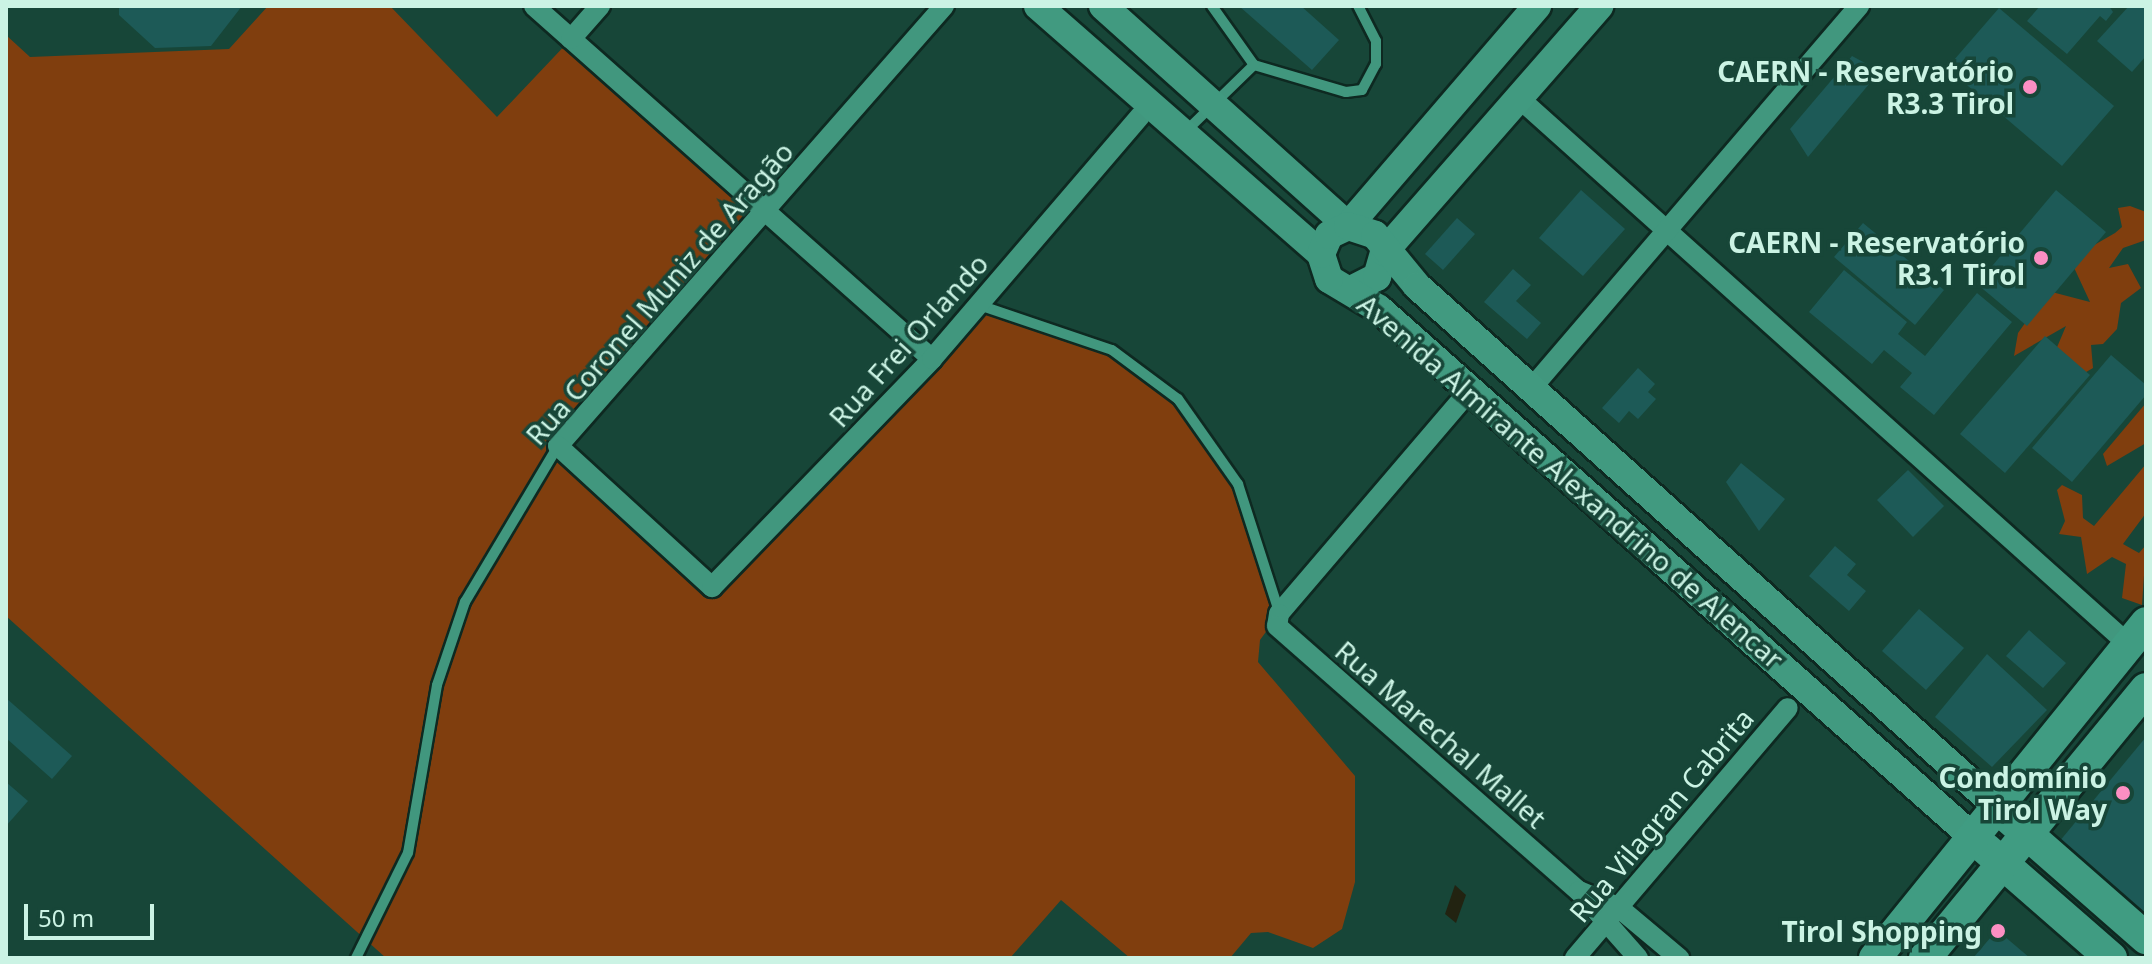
<!DOCTYPE html>
<html>
<head>
<meta charset="utf-8">
<style>
	body { margin:0 }
	#map { position:relative; width:2152px; height:964px; overflow:hidden; background:#174638; font-family:"Noto Sans",sans-serif }
	div>[style] { position:absolute }
	.green>* { inset:0; background:#803e0e }
	.water>* { inset:0; background:#222311 }
	.building>* { inset:0; background:#1d5a57 }
	.roads { filter:drop-shadow(2px 0 #0e2921) drop-shadow(-2px 0 #0e2921) drop-shadow(0 2px #0e2921) drop-shadow(0 -2px #0e2921) }
	.lane>* { height:10px; margin:-5px; padding:0 5px; transform-origin:5px; border-radius:5px; background:#41977e }
	.street>* { height:20px; margin:-10px; padding:0 10px; transform-origin:10px; border-radius:10px; background:#41977e }
	.secondary>* { height:28px; margin:-14px; padding:0 14px; transform-origin:14px; border-radius:14px; background:#419a80 }
	.primary>* { height:32px; margin:-16px; padding:0 16px; transform-origin:16px; border-radius:16px; background:#409c82 }
	.dots>* { width:22px; height:22px; translate:-50% -50%; box-sizing:border-box; border:4px solid #174638; border-radius:50% }
	span { translate:-50% -50%; white-space:nowrap; text-align:center; line-height:1.15; -webkit-text-stroke:7px #174638; paint-order:stroke }
	.poi-label { font-size:28px; color:#cbf3e4; font-weight:700 }
	.right { translate:-100% -50%; text-align:right }
	.street-label { font-size:28px; color:#cbf3e4 }
	.frame { position:absolute; inset:0; border:8px solid #cbf3e4; pointer-events:none }
	.scale { position:absolute; left:24px; top:904px; width:130px; height:36px; box-sizing:border-box; border:4px solid #cbf3e4; border-top:0; padding-left:10px; font-size:24px; line-height:28px; white-space:nowrap; color:#cbf3e4; -webkit-text-stroke:6px #174638; paint-order:stroke }
</style>
</head>
<body>
<div id="map">
	<div class="green">
		<i style="clip-path:polygon(268px 6px,390px 6px,497px 117px,571px 39px,767px 214px,559px 446px,707px 582px,979px 305px,1112px 350px,1178px 399px,1238px 484px,1279px 614px,1260px 640px,1258px 662px,1355px 776px,1355px 882px,1342px 929px,1313px 948px,1268px 932px,1251px 933px,1230px 958px,1130px 958px,1061px 900px,1010px 958px,386px 958px,6px 616px,6px 35px,30px 57px,229px 49px)"></i>
		<i style="clip-path:polygon(2130px 206px,2146px 212px,2146px 240px,2123px 248px,2109px 268px,2128px 264px,2141px 288px,2121px 303px,2117px 329px,2103px 344px,2091px 345px,2093px 368px,2081px 375px,2055px 352px,2066px 326px,2014px 356px,2018px 333px,2048px 291px,2090px 302px,2070px 259px,2115px 233px,2122px 227px,2118px 208px)"></i>
		<i style="clip-path:polygon(2146px 403px,2146px 443px,2107px 466px,2103px 454px)"></i>
		<i style="clip-path:polygon(2146px 464px,2146px 513px,2123px 544px,2139px 553px,2146px 545px,2142px 605px,2122px 598px,2126px 564px,2112px 557px,2087px 574px,2081px 537px,2059px 534px,2065px 521px,2057px 490px,2062px 485px,2082px 495px,2083px 518px,2094px 526px)"></i>
	</div>
	<div class="water">
		<i style="clip-path:polygon(1455px 885px,1466px 895px,1456px 923px,1445px 914px)"></i>
	</div>
	<div class="building">
		<i style="clip-path:polygon(119px 6px,242px 6px,211px 46px,155px 48px,119px 15px)"></i>
		<i style="clip-path:polygon(1239px 6px,1301px 6px,1339px 40px,1312px 70px)"></i>
		<i style="clip-path:polygon(2040px 6px,2109px 6px,2113px 12px,2106px 21px,2100px 16px,2067px 54px,2027px 21px)"></i>
		<i style="clip-path:polygon(2129px 6px,2146px 6px,2146px 56px,2132px 72px,2097px 41px)"></i>
		<i style="clip-path:polygon(1999px 8px,2114px 106px,2062px 166px,1947px 68px)"></i>
		<i style="clip-path:polygon(1852px 56px,1880px 71px,1808px 157px,1790px 129px)"></i>
		<i style="clip-path:polygon(1581px 190px,1625px 229px,1583px 276px,1539px 238px)"></i>
		<i style="clip-path:polygon(2056px 190px,2106px 232px,2027px 326px,1977px 284px)"></i>
		<i style="clip-path:polygon(1457px 218px,1475px 234px,1443px 270px,1425px 254px)"></i>
		<i style="clip-path:polygon(1863px 223px,1944px 290px,1915px 325px,1834px 257px)"></i>
		<i style="clip-path:polygon(1513px 269px,1531px 285px,1516px 301px,1541px 323px,1527px 339px,1484px 302px)"></i>
		<i style="clip-path:polygon(1844px 270px,1907px 322px,1898px 334px,1925px 356px,1977px 293px,2012px 322px,1934px 415px,1900px 387px,1912px 373px,1884px 350px,1872px 364px,1809px 312px)"></i>
		<i style="clip-path:polygon(2045px 336px,2090px 375px,2005px 473px,1960px 434px)"></i>
		<i style="clip-path:polygon(2111px 355px,2146px 385px,2146px 395px,2072px 482px,2032px 448px)"></i>
		<i style="clip-path:polygon(1638px 368px,1655px 384px,1648px 392px,1656px 399px,1638px 419px,1629px 411px,1619px 423px,1602px 408px)"></i>
		<i style="clip-path:polygon(1741px 463px,1785px 499px,1759px 531px,1726px 482px)"></i>
		<i style="clip-path:polygon(1908px 470px,1944px 506px,1913px 537px,1877px 500px)"></i>
		<i style="clip-path:polygon(1835px 546px,1856px 564px,1847px 575px,1866px 591px,1849px 611px,1809px 576px)"></i>
		<i style="clip-path:polygon(1919px 609px,1964px 648px,1926px 690px,1882px 651px)"></i>
		<i style="clip-path:polygon(2029px 630px,2066px 663px,2043px 688px,2006px 656px)"></i>
		<i style="clip-path:polygon(1987px 654px,2047px 710px,1992px 767px,1935px 717px)"></i>
		<i style="clip-path:polygon(6px 698px,72px 756px,52px 779px,6px 738px)"></i>
		<i style="clip-path:polygon(2146px 737px,2146px 924px,2054px 848px)"></i>
		<i style="clip-path:polygon(6px 782px,28px 801px,6px 826px)"></i>
		<i style="clip-path:polygon(1997px 930px,2030px 958px,1973px 958px)"></i>
	</div>
	<div class="roads">
		<div class="lane">
			<i style="left:1212px;top:6px;width:72px;rotate:54.6deg"></i>
			<i style="left:1254px;top:65px;width:96px;rotate:16.4deg"></i>
			<i style="left:1346px;top:92px;width:16px;rotate:-7deg"></i>
			<i style="left:1362px;top:90px;width:30px;rotate:-62deg"></i>
			<i style="left:1376px;top:64px;width:23px;rotate:-90deg"></i>
			<i style="left:1376px;top:41px;width:39px;rotate:-117deg"></i>
			<i style="left:1184px;top:133px;width:98px;rotate:-44.2deg"></i>
			<i style="left:979px;top:305px;width:140px;rotate:18.7deg"></i>
			<i style="left:1112px;top:350px;width:82px;rotate:36.6deg"></i>
			<i style="left:1178px;top:399px;width:104px;rotate:54.8deg"></i>
			<i style="left:1238px;top:484px;width:134px;rotate:72.2deg"></i>
			<i style="left:356px;top:958px;width:117px;rotate:-63.7deg"></i>
			<i style="left:408px;top:853px;width:170px;rotate:-80.2deg"></i>
			<i style="left:437px;top:685px;width:88px;rotate:-71.4deg"></i>
			<i style="left:465px;top:602px;width:182px;rotate:-59.2deg"></i>
		</div>
		<div class="street">
			<i style="left:534px;top:6px;width:532px;rotate:41.57deg"></i>
			<i style="left:944px;top:6px;width:585px;rotate:131.26deg"></i>
			<i style="left:558px;top:446px;width:209px;rotate:42.5deg"></i>
			<i style="left:712px;top:587px;width:317px;rotate:-46deg"></i>
			<i style="left:932px;top:359px;width:320px;rotate:-49.4deg"></i>
			<i style="left:571px;top:39px;width:44px;rotate:-48.7deg"></i>
			<i style="left:1520px;top:99px;width:817px;rotate:41.87deg"></i>
			<i style="left:1470px;top:390px;width:294px;rotate:130.5deg"></i>
			<i style="left:1279px;top:614px;width:12px;rotate:99deg"></i>
			<i style="left:1277px;top:626px;width:402px;rotate:41.3deg"></i>
			<i style="left:1579px;top:891px;width:89px;rotate:48.6deg"></i>
			<i style="left:1530px;top:390px;width:506px;rotate:-49.41deg"></i>
			<i style="left:1579px;top:891px;width:42px;rotate:22.3deg"></i>
			<i style="left:1618px;top:907px;width:80px;rotate:39.9deg"></i>
			<i style="left:1575px;top:958px;width:328px;rotate:-49.6deg"></i>
		</div>
		<div class="secondary">
			<i style="left:1038px;top:6px;width:376px;rotate:41.2deg"></i>
			<i style="left:1103px;top:6px;width:329px;rotate:41.9deg"></i>
			<i style="left:1348px;top:226px;width:290px;rotate:-49.3deg"></i>
			<i style="left:1353px;top:289px;width:27px;rotate:-27deg"></i>
			<i style="left:1377px;top:277px;width:26px;rotate:-74deg"></i>
			<i style="left:1384px;top:252px;width:327px;rotate:-48.8deg"></i>
			<i style="left:1975px;top:839px;width:798px;rotate:-138.35deg"></i>
			<i style="left:1379px;top:309px;width:58px;rotate:-149deg"></i>
			<i style="left:1329px;top:279px;width:26px;rotate:-108deg"></i>
			<i style="left:1321px;top:254px;width:21px;rotate:-67deg"></i>
			<i style="left:1329px;top:235px;width:21px;rotate:-25deg"></i>
			<i style="left:1348px;top:226px;width:28px;rotate:18deg"></i>
			<i style="left:1375px;top:235px;width:66px;rotate:50.5deg"></i>
			<i style="left:1417px;top:286px;width:782px;rotate:41.89deg"></i>
		</div>
		<div class="primary">
			<i style="left:2010px;top:819px;width:181px;rotate:41.2deg"></i>
			<i style="left:1986px;top:849px;width:166px;rotate:41.1deg"></i>
			<i style="left:1875px;top:958px;width:431px;rotate:-51deg"></i>
			<i style="left:1925px;top:958px;width:348px;rotate:-50.6deg"></i>
		</div>
	</div>
	<div class="dots">
		<i style="left:2030px;top:87px;background:#fc8fc3"></i>
		<i style="left:2041px;top:258px;background:#fc8fc3"></i>
		<i style="left:2123px;top:793px;background:#fc8fc3"></i>
		<i style="left:1998px;top:931px;background:#fc8fc3"></i>
	</div>
	<div class="poi-label">
		<span class="right" style="left:2014px;top:87px">CAERN - Reservatório<br>R3.3 Tirol</span>
		<span class="right" style="left:2025px;top:258px">CAERN - Reservatório<br>R3.1 Tirol</span>
		<span class="right" style="left:2107px;top:793px">Condomínio<br>Tirol Way</span>
		<span class="right" style="left:1982px;top:931px">Tirol Shopping</span>
	</div>
	<div class="street-label">
		<span style="left:659px;top:293px;rotate:-49deg">Rua Coronel Muniz de Aragão</span>
		<span style="left:908px;top:340px;rotate:-48deg">Rua Frei Orlando</span>
		<span style="left:1571px;top:481px;rotate:41deg">Avenida Almirante Alexandrino de Alencar</span>
		<span style="left:1441px;top:734px;rotate:41deg">Rua Marechal Mallet</span>
		<span style="left:1661px;top:815px;rotate:-50deg">Rua Vilagran Cabrita</span>
	</div>
	<div class="frame"></div>
	<div class="scale">50 m</div>
</div>
</body>
</html>
